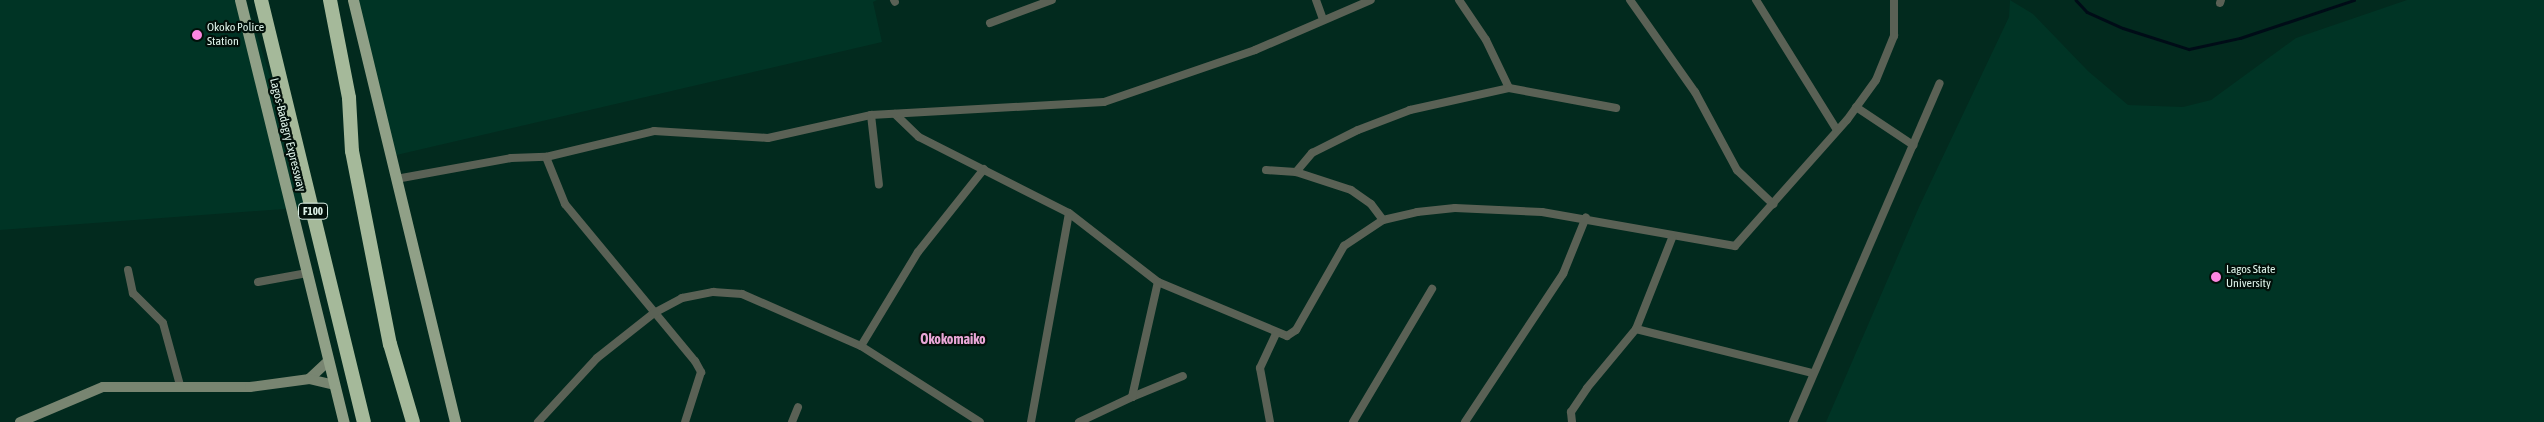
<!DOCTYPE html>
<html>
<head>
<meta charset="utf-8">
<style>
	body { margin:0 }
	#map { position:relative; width:2544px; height:422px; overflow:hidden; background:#022a1e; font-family:"Asap Condensed",sans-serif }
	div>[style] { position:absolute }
	.built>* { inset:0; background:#003425 }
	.stream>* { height:2.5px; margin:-1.25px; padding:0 1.25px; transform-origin:1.25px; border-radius:1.25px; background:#000c17 }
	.street>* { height:8px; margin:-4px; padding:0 4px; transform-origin:4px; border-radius:4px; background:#5a6155 }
	.secondary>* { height:10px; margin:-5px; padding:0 5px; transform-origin:5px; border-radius:5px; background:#788571 }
	.primary>* { height:11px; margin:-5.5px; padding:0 5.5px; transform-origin:5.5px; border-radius:5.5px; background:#90a087 }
	.highway>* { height:14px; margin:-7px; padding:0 7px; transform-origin:7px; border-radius:7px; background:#a5b99a }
	.dots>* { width:14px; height:14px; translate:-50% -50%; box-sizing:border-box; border:2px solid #02100a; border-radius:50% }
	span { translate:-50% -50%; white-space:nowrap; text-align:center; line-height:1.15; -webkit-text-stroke:4.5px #02100a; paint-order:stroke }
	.shield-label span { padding:1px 4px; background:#02100a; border:1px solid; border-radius:4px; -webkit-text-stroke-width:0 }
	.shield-label { font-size:11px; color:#ddf2e9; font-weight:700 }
	.poi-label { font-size:12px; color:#ddf2e9 }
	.left { translate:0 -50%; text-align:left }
	.street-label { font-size:12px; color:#ddf2e9 }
	.neighbourhood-label { font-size:14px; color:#e9a7d7; font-weight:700 }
</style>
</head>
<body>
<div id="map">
	<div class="built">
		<i style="clip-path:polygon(0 0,246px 0,311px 207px,0 230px)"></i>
		<i style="clip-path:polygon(355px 0,877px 0,873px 2px,882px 42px,388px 157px)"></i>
		<i style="clip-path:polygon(2010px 0,2033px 14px,2088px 71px,2128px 105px,2183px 107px,2211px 100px,2296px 38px,2407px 0,2544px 0,2544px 422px,1826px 422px,1919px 207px,2009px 17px)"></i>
	</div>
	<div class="stream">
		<i style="left:2076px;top:0;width:16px;rotate:47deg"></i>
		<i style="left:2087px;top:12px;width:39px;rotate:24deg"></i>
		<i style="left:2123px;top:28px;width:69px;rotate:17.7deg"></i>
		<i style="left:2189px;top:49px;width:52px;rotate:-12.2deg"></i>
		<i style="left:2240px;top:38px;width:120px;rotate:-18.4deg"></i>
	</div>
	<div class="street">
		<i style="left:894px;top:0;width:2px;rotate:63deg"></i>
		<i style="left:1316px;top:0;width:20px;rotate:70deg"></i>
		<i style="left:1459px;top:0;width:48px;rotate:56deg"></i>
		<i style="left:1486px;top:40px;width:53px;rotate:64.4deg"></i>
		<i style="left:1630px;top:0;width:113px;rotate:54.8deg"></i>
		<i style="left:1695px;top:92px;width:89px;rotate:61.7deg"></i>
		<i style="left:1737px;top:170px;width:50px;rotate:43.4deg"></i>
		<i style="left:1756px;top:0;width:153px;rotate:58.1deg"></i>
		<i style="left:2220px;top:3px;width:3px;rotate:-72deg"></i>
		<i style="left:990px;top:23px;width:66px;rotate:-20.4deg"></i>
		<i style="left:1856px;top:107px;width:69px;rotate:33.7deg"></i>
		<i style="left:895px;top:114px;width:33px;rotate:44deg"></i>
		<i style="left:919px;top:137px;width:168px;rotate:26.9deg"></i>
		<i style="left:1069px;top:213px;width:113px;rotate:37.8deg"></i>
		<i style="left:1158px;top:282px;width:140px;rotate:22.7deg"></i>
		<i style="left:1287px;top:336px;width:11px;rotate:-34deg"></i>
		<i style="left:1296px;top:330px;width:97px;rotate:-60.3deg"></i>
		<i style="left:1344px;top:246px;width:47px;rotate:-33.7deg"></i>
		<i style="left:1383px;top:220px;width:35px;rotate:-13deg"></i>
		<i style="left:1417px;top:212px;width:38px;rotate:-6deg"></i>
		<i style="left:1455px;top:208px;width:87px;rotate:2.6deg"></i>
		<i style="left:1542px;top:212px;width:196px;rotate:10deg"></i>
		<i style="left:1735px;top:246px;width:169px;rotate:-48.4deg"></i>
		<i style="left:1847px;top:120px;width:49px;rotate:-54.1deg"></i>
		<i style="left:1876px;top:80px;width:48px;rotate:-67.8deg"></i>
		<i style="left:1894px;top:36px;width:36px;rotate:-90deg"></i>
		<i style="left:871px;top:115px;width:70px;rotate:83.5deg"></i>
		<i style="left:546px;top:157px;width:51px;rotate:68deg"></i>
		<i style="left:565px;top:204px;width:204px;rotate:50.4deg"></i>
		<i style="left:695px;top:361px;width:13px;rotate:61deg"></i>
		<i style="left:701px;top:372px;width:52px;rotate:107.7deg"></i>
		<i style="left:1266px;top:170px;width:30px;rotate:4deg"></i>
		<i style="left:1296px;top:172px;width:25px;rotate:-50deg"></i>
		<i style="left:1312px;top:153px;width:51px;rotate:-26.6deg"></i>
		<i style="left:1358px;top:130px;width:56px;rotate:-21deg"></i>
		<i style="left:1410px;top:110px;width:101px;rotate:-12.5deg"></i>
		<i style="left:1509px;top:88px;width:109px;rotate:10.6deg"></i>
		<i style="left:1296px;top:172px;width:58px;rotate:18.1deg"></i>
		<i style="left:1351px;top:190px;width:24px;rotate:35deg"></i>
		<i style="left:1371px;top:204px;width:20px;rotate:53deg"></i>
		<i style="left:396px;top:179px;width:117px;rotate:-10.3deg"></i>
		<i style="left:511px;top:158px;width:35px;rotate:-2deg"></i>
		<i style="left:546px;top:157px;width:111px;rotate:-13.5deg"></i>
		<i style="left:654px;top:131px;width:114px;rotate:3.5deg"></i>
		<i style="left:768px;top:138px;width:106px;rotate:-12.6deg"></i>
		<i style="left:871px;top:115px;width:233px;rotate:-3.2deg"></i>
		<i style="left:1104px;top:102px;width:160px;rotate:-19deg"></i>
		<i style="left:1255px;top:50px;width:126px;rotate:-23.3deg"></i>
		<i style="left:128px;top:270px;width:24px;rotate:78deg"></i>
		<i style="left:133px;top:293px;width:42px;rotate:45deg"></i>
		<i style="left:163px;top:323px;width:64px;rotate:74.7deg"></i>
		<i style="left:258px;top:282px;width:50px;rotate:-10.4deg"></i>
		<i style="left:1636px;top:329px;width:182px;rotate:14deg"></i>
		<i style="left:861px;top:346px;width:110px;rotate:-58.8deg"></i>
		<i style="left:918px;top:252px;width:106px;rotate:-51.5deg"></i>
		<i style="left:1132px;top:397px;width:55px;rotate:-22.4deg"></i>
		<i style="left:538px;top:422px;width:87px;rotate:-47.3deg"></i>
		<i style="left:597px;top:358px;width:73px;rotate:-38.3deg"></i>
		<i style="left:654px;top:313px;width:32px;rotate:-28deg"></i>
		<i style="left:682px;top:298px;width:32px;rotate:-11deg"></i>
		<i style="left:713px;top:292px;width:29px;rotate:4deg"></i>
		<i style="left:742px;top:294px;width:130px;rotate:23.6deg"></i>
		<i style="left:861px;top:346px;width:141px;rotate:32.6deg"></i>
		<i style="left:792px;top:422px;width:16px;rotate:-68deg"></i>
		<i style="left:1031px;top:422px;width:212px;rotate:-79.7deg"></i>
		<i style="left:1079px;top:422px;width:59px;rotate:-25.3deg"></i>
		<i style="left:1132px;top:397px;width:118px;rotate:-77.3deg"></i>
		<i style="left:1270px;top:422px;width:55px;rotate:-100.5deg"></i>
		<i style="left:1260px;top:368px;width:38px;rotate:-65deg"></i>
		<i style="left:1353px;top:422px;width:155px;rotate:-59.3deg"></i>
		<i style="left:1465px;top:422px;width:178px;rotate:-56.5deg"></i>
		<i style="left:1563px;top:274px;width:61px;rotate:-68deg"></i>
		<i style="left:1572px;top:422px;width:10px;rotate:-96deg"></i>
		<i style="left:1571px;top:412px;width:29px;rotate:-56deg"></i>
		<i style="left:1587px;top:388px;width:77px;rotate:-50.3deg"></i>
		<i style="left:1636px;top:329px;width:98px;rotate:-68.4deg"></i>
		<i style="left:1793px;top:422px;width:369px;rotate:-66.6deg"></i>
	</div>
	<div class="secondary">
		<i style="left:309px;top:379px;width:26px;rotate:-43deg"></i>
		<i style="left:20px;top:422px;width:90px;rotate:-22.9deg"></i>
		<i style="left:103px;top:387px;width:147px"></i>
		<i style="left:250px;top:387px;width:60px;rotate:-7.7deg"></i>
		<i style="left:309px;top:379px;width:26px;rotate:13deg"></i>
	</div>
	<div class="primary">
		<i style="left:240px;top:0;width:435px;rotate:76.2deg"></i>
		<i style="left:353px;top:0;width:434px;rotate:76.4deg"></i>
	</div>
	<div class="highway">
		<i style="left:261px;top:0;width:434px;rotate:76.3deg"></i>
		<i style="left:330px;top:0;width:100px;rotate:79deg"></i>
		<i style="left:349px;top:98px;width:53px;rotate:86.8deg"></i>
		<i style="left:352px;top:151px;width:197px;rotate:78.9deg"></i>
		<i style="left:390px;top:344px;width:81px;rotate:73.6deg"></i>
	</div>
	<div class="dots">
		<i style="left:197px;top:35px;background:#fd86e1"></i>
		<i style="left:2216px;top:277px;background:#fd86e1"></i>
	</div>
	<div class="shield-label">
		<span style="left:313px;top:211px">F100</span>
	</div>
	<div class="poi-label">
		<span class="left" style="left:207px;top:35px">Okoko Police<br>Station</span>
		<span class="left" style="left:2226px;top:277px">Lagos State<br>University</span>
	</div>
	<div class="street-label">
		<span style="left:287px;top:135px;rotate:76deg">Lagos-Badagry Expressway</span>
	</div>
	<div class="neighbourhood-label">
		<span style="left:953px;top:339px">Okokomaiko</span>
	</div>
</div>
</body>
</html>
